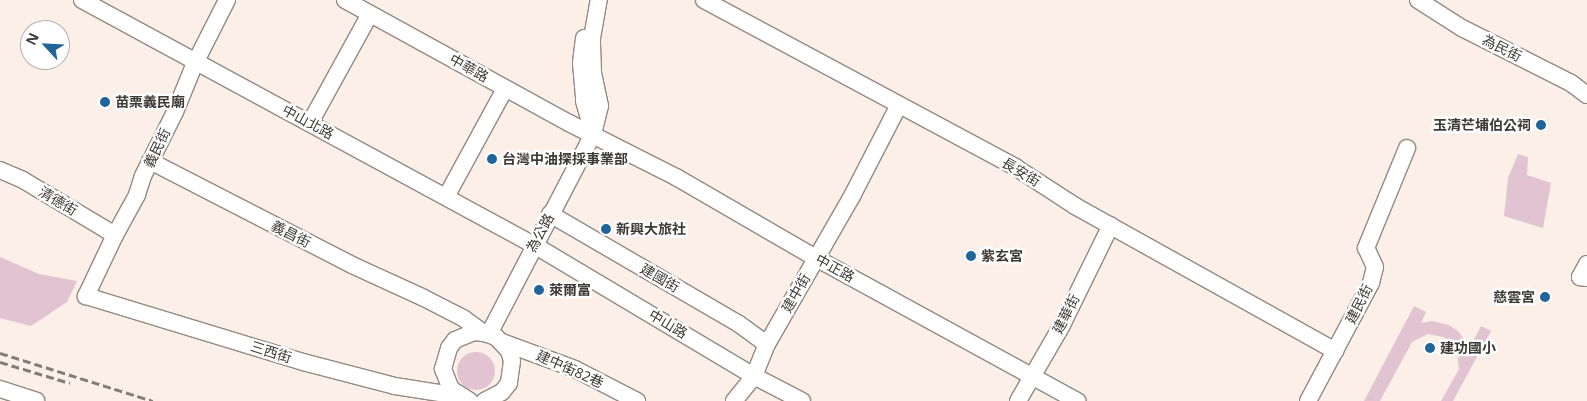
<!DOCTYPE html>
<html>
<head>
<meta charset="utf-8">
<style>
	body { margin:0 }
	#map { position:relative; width:1587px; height:401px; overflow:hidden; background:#fbefe8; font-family:"Open Sans","Noto Sans TC",sans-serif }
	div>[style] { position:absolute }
	.green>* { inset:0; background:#e1c3d1 }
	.round { border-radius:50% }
	.roads { filter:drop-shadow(1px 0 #948982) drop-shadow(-1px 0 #948982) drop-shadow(0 1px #948982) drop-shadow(0 -1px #948982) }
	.minor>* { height:16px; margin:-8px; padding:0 8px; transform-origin:8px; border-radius:8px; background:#fff }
	.rail>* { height:3px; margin-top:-1.5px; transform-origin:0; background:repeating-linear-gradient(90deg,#827b76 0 8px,transparent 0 12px) }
	.dots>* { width:14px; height:14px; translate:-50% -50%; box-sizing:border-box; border:2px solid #fff; border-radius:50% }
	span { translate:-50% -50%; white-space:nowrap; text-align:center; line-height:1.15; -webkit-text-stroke:4.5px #fff; paint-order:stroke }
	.street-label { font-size:14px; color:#3d3936 }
	.poi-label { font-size:14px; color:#3d3936; font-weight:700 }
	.left { translate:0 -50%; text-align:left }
	.right { translate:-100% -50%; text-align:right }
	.north { position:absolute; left:20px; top:20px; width:50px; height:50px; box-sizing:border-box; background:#fff; border:1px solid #b1b0af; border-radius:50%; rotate:295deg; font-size:14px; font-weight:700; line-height:20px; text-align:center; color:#3d3936 }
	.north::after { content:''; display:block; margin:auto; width:18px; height:22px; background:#206599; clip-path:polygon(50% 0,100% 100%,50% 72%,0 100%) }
</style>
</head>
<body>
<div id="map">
	<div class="green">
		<i style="clip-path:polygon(1518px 154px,1528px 157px,1527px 175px,1551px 183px,1543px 228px,1504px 216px,1508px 178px)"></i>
		<i style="clip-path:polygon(0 257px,39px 274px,77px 281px,67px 302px,31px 326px,0 318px)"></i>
		<i style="clip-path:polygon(1414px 306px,1426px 312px,1421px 323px,1432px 321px,1449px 325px,1459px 332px,1469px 349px,1481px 326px,1491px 331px,1453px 401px,1441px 401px,1459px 369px,1457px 353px,1444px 337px,1428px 334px,1412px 342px,1380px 401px,1364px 401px)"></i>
		<i class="round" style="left:457px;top:352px;width:38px;height:38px"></i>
	</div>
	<div class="roads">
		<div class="minor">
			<i style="left:82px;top:0;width:514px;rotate:28.46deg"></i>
			<i style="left:534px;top:245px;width:256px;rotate:30.8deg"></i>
			<i style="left:754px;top:376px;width:54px;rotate:27.5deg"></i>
			<i style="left:227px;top:0;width:71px;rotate:116.9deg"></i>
			<i style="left:195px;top:63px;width:53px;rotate:112.2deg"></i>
			<i style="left:175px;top:112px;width:72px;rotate:116.6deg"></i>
			<i style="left:143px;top:176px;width:20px;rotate:108deg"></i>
			<i style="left:137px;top:195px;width:46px;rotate:118.8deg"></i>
			<i style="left:115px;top:235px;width:68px;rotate:115.4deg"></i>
			<i style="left:86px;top:296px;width:227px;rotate:16.9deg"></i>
			<i style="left:303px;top:362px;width:95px;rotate:14.6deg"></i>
			<i style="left:395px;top:386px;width:65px;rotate:8.9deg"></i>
			<i style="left:345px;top:0;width:256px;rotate:28.8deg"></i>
			<i style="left:569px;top:123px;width:120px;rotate:26.8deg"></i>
			<i style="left:676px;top:177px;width:162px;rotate:30.1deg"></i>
			<i style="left:816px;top:258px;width:298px;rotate:28.7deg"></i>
			<i style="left:704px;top:0;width:353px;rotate:28.2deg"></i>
			<i style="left:1015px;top:167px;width:72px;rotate:33deg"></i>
			<i style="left:1075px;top:206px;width:298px;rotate:29.1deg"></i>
			<i style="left:1418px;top:0;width:52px;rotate:32.5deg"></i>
			<i style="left:1462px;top:28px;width:122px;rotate:26.8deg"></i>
			<i style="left:1571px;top:83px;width:20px;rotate:37deg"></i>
			<i style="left:584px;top:38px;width:25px;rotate:97deg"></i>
			<i style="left:581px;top:63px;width:38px;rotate:85deg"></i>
			<i style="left:584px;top:101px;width:32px;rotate:74deg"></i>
			<i style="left:310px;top:123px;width:124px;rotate:-61.2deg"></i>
			<i style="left:150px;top:161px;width:227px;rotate:27.2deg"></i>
			<i style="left:352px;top:265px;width:79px;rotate:24.6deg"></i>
			<i style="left:424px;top:298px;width:44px;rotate:27.1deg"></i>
			<i style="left:463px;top:318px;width:26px;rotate:36deg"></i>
			<i style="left:0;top:170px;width:25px;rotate:23deg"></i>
			<i style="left:23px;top:180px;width:107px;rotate:30.9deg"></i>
			<i style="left:446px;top:197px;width:123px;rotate:-61.4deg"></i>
			<i style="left:550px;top:214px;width:219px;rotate:30.2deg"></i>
			<i style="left:739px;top:324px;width:34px;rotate:36deg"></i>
			<i style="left:1587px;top:264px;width:15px;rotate:118deg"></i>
			<i style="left:1580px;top:277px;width:7px;rotate:8deg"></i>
			<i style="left:489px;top:334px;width:225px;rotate:-62.5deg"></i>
			<i style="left:593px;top:134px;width:29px;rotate:-76deg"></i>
			<i style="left:600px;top:106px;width:35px;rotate:-102deg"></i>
			<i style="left:593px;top:72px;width:34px;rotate:-92deg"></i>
			<i style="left:592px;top:38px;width:39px;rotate:-80deg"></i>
			<i style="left:502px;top:342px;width:78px;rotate:20.3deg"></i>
			<i style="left:575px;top:369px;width:70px;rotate:27.3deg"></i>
			<i style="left:0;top:389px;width:38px;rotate:18deg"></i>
			<i style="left:470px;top:401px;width:22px;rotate:-148deg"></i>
			<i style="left:451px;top:389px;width:22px;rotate:-112deg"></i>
			<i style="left:443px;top:369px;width:22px;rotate:-74deg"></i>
			<i style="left:449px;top:348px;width:10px;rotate:-53deg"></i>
			<i style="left:455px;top:340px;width:21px;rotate:-23deg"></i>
			<i style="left:474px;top:332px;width:10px;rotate:6deg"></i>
			<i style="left:484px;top:333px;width:13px;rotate:18deg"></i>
			<i style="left:496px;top:337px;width:19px;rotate:47deg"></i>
			<i style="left:509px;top:351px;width:10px;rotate:73deg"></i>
			<i style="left:512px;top:361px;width:22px;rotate:98deg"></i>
			<i style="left:509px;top:383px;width:11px;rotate:128deg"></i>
			<i style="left:502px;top:392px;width:20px;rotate:153deg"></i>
			<i style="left:734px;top:401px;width:32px;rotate:-51deg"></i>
			<i style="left:754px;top:376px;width:35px;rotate:-68deg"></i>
			<i style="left:767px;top:344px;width:171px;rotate:-60.1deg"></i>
			<i style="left:852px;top:196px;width:102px;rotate:-62.7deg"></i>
			<i style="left:1018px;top:401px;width:88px;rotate:-59.9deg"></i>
			<i style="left:1062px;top:325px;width:111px;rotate:-63.9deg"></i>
			<i style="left:1308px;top:401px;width:134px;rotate:-61.9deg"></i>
			<i style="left:1371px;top:283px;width:16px;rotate:-76deg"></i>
			<i style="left:1375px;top:267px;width:21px;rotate:-115deg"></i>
			<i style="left:1366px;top:248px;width:108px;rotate:-67.7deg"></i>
		</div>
	</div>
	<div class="rail">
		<i style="left:0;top:353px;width:160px;rotate:17.4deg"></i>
		<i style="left:0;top:362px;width:73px;rotate:16.7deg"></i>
	</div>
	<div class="dots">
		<i style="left:105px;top:102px;background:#206599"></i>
		<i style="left:1541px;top:125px;background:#206599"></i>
		<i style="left:492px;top:159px;background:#206599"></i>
		<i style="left:606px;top:229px;background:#206599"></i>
		<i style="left:971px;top:256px;background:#206599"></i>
		<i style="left:539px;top:290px;background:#206599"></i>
		<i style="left:1545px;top:297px;background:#206599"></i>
		<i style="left:1430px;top:348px;background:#206599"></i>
	</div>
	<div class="street-label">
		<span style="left:1502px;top:48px;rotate:27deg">為民街</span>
		<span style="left:469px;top:68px;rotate:29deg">中華路</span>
		<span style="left:308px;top:122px;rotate:28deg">中山北路</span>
		<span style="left:157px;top:148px;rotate:-64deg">義民街</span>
		<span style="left:1021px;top:172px;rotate:31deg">長安街</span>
		<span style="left:58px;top:201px;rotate:31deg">清德街</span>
		<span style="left:540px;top:233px;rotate:-62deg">為公路</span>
		<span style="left:291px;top:234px;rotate:27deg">義昌街</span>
		<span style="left:835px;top:268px;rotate:29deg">中正路</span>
		<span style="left:660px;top:278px;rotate:30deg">建國街</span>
		<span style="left:796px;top:293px;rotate:-60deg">建中街</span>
		<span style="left:1359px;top:304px;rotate:-63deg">建民街</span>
		<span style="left:1066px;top:314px;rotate:-63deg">建華街</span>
		<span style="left:668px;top:324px;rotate:31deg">中山路</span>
		<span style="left:271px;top:352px;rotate:17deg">三西街</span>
		<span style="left:570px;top:369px;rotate:24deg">建中街82巷</span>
	</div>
	<div class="poi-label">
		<span class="left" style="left:115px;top:102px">苗栗義民廟</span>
		<span class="right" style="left:1531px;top:125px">玉清芒埔伯公祠</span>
		<span class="left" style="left:502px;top:159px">台灣中油探採事業部</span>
		<span class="left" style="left:616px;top:229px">新興大旅社</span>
		<span class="left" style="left:981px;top:256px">紫玄宮</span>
		<span class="left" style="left:549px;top:290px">萊爾富</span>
		<span class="right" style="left:1535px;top:297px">慈雲宮</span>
		<span class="left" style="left:1440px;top:348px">建功國小</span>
	</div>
	<div class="north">N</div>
</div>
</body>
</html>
